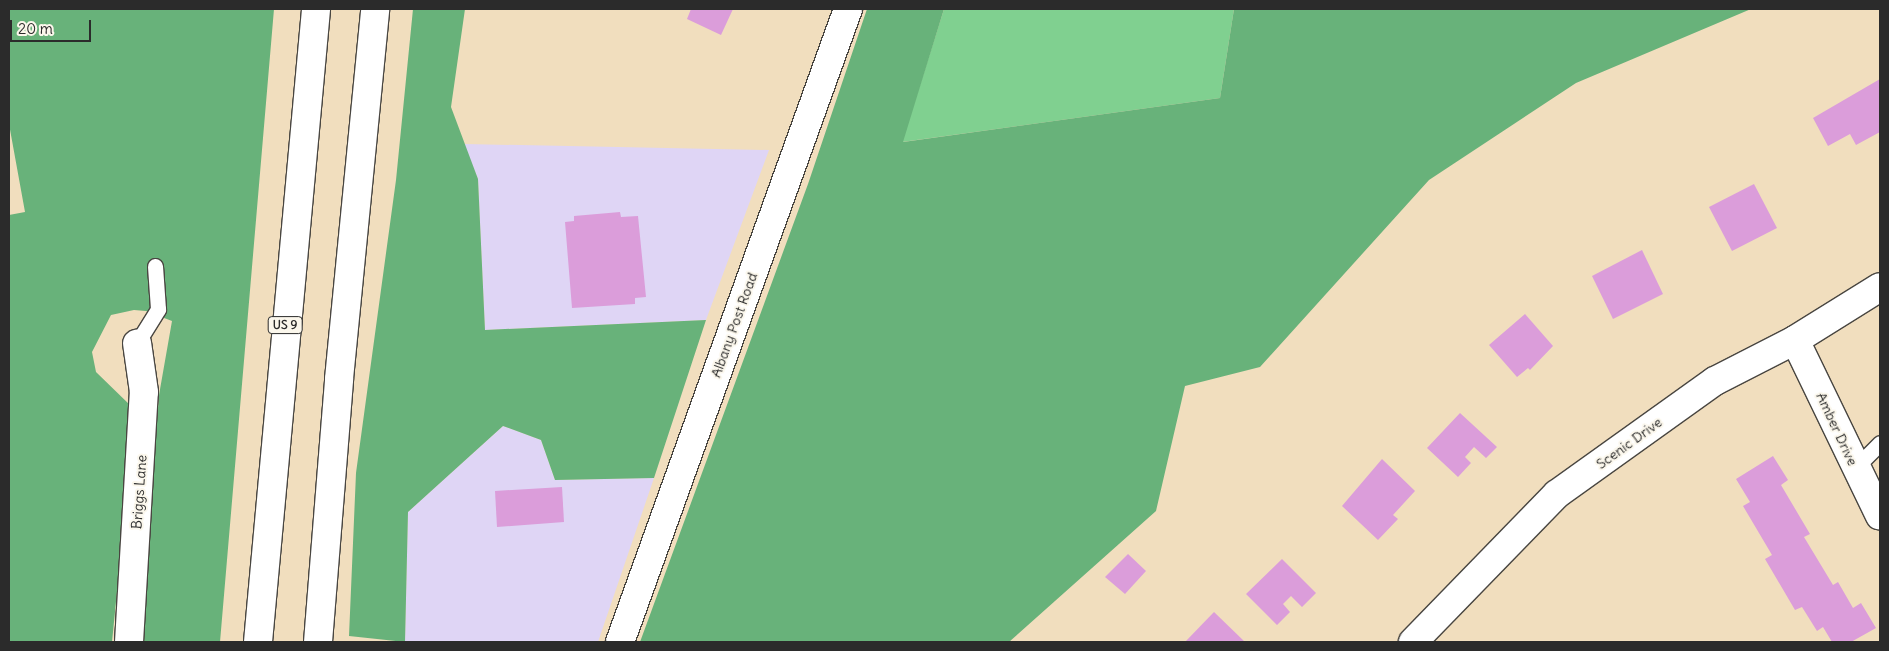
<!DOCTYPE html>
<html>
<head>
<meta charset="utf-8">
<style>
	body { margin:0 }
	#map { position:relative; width:1889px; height:651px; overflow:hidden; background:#f1debe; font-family:Delius,sans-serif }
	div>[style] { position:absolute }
	.built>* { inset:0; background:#dfd5f5 }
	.green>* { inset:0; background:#80d090 }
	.forest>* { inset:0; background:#68b27a }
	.building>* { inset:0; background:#db9dda }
	.roads { filter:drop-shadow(1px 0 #494641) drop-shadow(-1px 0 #494641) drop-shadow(0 1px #494641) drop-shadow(0 -1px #494641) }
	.service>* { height:15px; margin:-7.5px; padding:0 7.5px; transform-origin:7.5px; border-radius:7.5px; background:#fff }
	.minor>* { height:28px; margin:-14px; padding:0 14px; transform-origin:14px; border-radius:14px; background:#fff }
	.tertiary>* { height:28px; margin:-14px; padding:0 14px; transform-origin:14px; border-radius:14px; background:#fff }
	.secondary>* { height:28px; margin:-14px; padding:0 14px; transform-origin:14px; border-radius:14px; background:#fff }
	.motorway>* { height:28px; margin:-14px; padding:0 14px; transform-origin:14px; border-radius:14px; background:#fff }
	span { translate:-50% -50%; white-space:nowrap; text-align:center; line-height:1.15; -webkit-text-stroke:4px #fbf7ec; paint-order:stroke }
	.shield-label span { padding:1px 4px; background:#fbf7ec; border:1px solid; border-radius:4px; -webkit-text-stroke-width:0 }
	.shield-label { font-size:12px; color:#2b2b2b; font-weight:700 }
	.street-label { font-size:14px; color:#2b2b2b }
	.frame { position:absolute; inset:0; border:10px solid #2b2b2b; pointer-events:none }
	.scale { position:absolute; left:10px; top:20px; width:81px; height:22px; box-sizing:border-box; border:2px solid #2b2b2b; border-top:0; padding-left:6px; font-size:15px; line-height:18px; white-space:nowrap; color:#2b2b2b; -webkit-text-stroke:4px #fbf7ec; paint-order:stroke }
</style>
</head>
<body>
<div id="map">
	<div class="built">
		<i style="clip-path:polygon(464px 144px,769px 150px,706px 320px,485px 330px,478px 179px)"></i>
		<i style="clip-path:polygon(503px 426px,541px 440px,555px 480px,654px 478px,598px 642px,405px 642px,408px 512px)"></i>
	</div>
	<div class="green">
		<i style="clip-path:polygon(944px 9px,1234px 9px,1220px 98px,902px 142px)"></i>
	</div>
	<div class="forest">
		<i style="clip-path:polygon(9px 9px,274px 9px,220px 642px,140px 642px,159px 395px,172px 321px,146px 311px,134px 310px,111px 315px,92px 352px,96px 372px,132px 407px,133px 431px,112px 642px,9px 642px,9px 215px,25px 212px,9px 124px)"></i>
		<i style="clip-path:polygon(413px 9px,465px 9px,451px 107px,478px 179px,485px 330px,706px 320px,654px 478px,555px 480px,541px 440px,503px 426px,408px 512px,405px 642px,349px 636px,356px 473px,396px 180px)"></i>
		<i style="clip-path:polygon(867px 9px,944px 9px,903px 142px,1220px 98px,1234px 9px,1751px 9px,1576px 83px,1429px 180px,1260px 367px,1185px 386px,1156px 511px,1009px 642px,640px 642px,808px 184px)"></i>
	</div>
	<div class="building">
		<i style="clip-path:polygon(691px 9px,733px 9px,721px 35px,687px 19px)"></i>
		<i style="clip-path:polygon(1880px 79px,1880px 132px,1856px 145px,1850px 134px,1828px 146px,1813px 118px)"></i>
		<i style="clip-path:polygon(1754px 184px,1777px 228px,1732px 251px,1709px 207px)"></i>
		<i style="clip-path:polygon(620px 212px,621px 217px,638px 216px,646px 297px,635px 298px,635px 304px,572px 308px,565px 222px,574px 221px,574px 216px)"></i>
		<i style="clip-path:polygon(1642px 250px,1663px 294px,1613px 319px,1592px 276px)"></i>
		<i style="clip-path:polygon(1525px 314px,1553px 346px,1530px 370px,1528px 368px,1517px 377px,1489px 345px)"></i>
		<i style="clip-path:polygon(1460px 413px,1497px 447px,1486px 458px,1474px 447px,1465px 457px,1471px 463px,1458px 477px,1427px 448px)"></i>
		<i style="clip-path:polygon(1773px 456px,1788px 480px,1781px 485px,1810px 534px,1804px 537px,1833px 585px,1838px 582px,1853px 608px,1861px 603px,1876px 628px,1851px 642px,1832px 642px,1823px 627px,1817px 631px,1802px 607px,1795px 610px,1765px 559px,1772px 555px,1743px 506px,1750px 502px,1736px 479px)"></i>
		<i style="clip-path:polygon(1382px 459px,1415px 491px,1393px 515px,1398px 519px,1378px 540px,1342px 506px)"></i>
		<i style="clip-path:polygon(562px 487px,564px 522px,497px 527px,495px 491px)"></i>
		<i style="clip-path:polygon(1128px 554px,1146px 571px,1125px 594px,1105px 577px)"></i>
		<i style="clip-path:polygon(1282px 559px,1316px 593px,1302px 607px,1291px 596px,1283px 604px,1290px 612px,1277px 625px,1246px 594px)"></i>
		<i style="clip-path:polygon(1214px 612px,1245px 642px,1185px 642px)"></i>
	</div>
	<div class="roads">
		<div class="service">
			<i style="left:137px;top:343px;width:40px;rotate:-58deg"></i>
			<i style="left:158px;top:309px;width:43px;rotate:-94deg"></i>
			<i style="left:1855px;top:468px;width:35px;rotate:-45deg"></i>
		</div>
		<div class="minor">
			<i style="left:1795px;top:340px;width:195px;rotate:64.2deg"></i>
			<i style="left:129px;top:642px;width:250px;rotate:-86.6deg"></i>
			<i style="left:144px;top:392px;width:49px;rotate:-98.1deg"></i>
		</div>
		<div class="tertiary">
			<i style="left:1413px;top:642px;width:206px;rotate:-45.8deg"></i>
			<i style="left:1557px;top:494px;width:194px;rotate:-35.6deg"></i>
			<i style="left:1715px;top:381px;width:90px;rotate:-27.1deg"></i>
			<i style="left:1795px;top:340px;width:100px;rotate:-31.9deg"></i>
		</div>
		<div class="secondary">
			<i style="left:620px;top:642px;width:673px;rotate:-70.19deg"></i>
		</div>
		<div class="motorway">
			<i style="left:258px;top:642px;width:636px;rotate:-84.76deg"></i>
			<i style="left:318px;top:642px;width:264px;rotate:-85.4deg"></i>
			<i style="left:339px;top:379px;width:372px;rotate:-84.4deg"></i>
		</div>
	</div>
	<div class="shield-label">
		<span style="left:285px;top:325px">US 9</span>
	</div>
	<div class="street-label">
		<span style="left:734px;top:325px;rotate:-70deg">Albany Post Road</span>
		<span style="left:1837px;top:429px;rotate:65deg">Amber Drive</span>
		<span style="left:1629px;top:443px;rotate:-36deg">Scenic Drive</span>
		<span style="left:139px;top:492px;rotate:-86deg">Briggs Lane</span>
	</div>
	<div class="frame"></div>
	<div class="scale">20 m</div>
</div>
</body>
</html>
